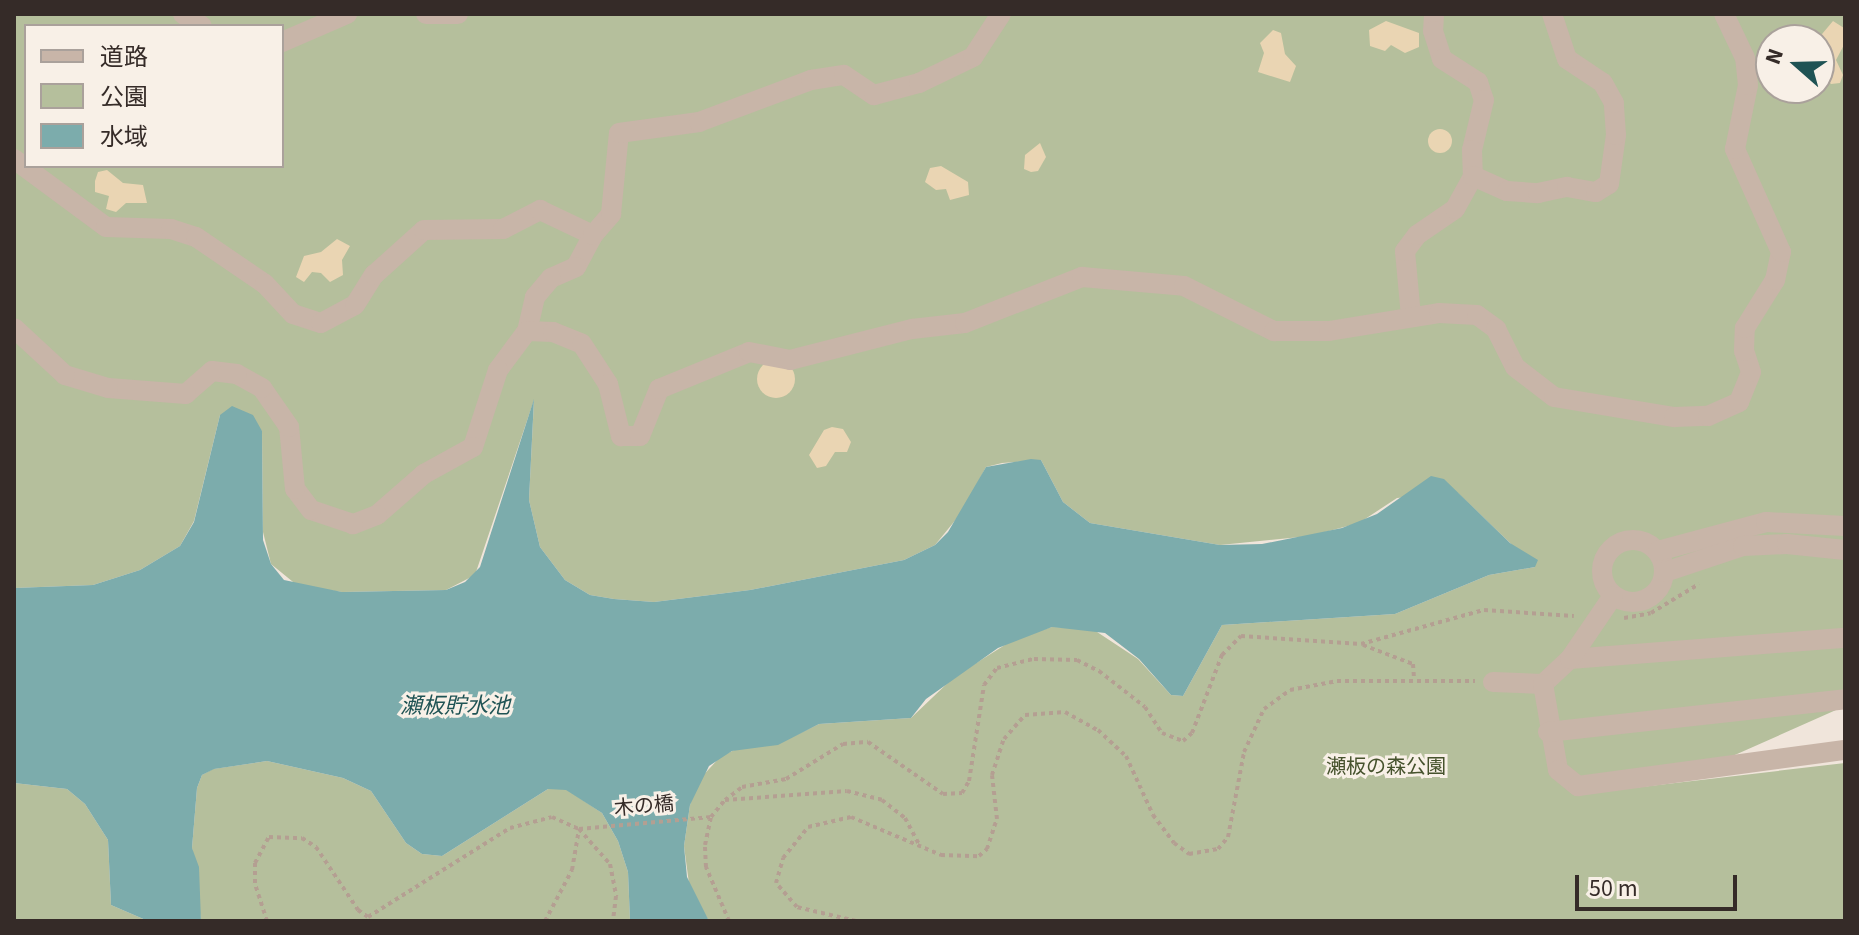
<!DOCTYPE html>
<html>
<head>
<meta charset="utf-8">
<style>
	body { margin:0 }
	#map { position:relative; width:1859px; height:935px; overflow:hidden; background:#f0e5db; font-family:"Source Sans 3","Noto Sans JP",sans-serif }
	div>[style] { position:absolute }
	.green>* { inset:0; background:#b5bf9c }
	.sand>* { inset:0; background:#ead5b3 }
	.round { border-radius:50% }
	.water>* { inset:0; background:#7cacac }
	.path>* { height:4px; margin-top:-2px; transform-origin:0; background:repeating-linear-gradient(90deg,#b49f92 0 4px,transparent 0 8px) }
	.minor>* { height:20px; margin:-10px; padding:0 10px; transform-origin:10px; border-radius:10px; background:#c8b5a8 }
	.minor>.ring { margin:-10px; padding:0; box-sizing:content-box; background:none; border:20px solid #c8b5a8; border-radius:50% }
	span { translate:-50% -50%; white-space:nowrap; text-align:center; line-height:1.15; -webkit-text-stroke:6px #f8f0e7; paint-order:stroke }
	.park-label { font-size:20px; color:#46522d }
	.street-label { font-size:20px; color:#352b28 }
	.water-label { font-size:22px; color:#1f5354; font-style:italic }
	.frame { position:absolute; inset:0; border:16px solid #352b28; pointer-events:none }
	.legend { position:absolute; left:24px; top:24px; width:260px; height:144px; box-sizing:border-box; background:#f8f0e7; border:2px solid #aaa19b; margin:0; padding:10px 14px; list-style:none; font-size:24px; color:#352b28 }
	.legend li { display:flex; align-items:center; gap:16px; height:40px }
	.legend b { width:40px; border:2px solid #aaa19b }
	.north { position:absolute; left:1755px; top:24px; width:80px; height:80px; box-sizing:border-box; background:#f8f0e7; border:2px solid #aaa19b; border-radius:50%; rotate:290deg; font-size:22px; font-weight:700; line-height:32px; text-align:center; color:#352b28 }
	.north::after { content:''; display:block; margin:auto; width:28px; height:36px; background:#1f5354; clip-path:polygon(50% 0,100% 100%,50% 72%,0 100%) }
	.scale { position:absolute; left:1575px; top:875px; width:162px; height:36px; box-sizing:border-box; border:4px solid #352b28; border-top:0; padding-left:10px; font-size:24px; line-height:28px; white-space:nowrap; color:#352b28; -webkit-text-stroke:6px #f8f0e7; paint-order:stroke }
</style>
</head>
<body>
<div id="map">
	<div class="green">
		<i style="clip-path:polygon(evenodd,14px 14px,1845px 14px,1845px 706px,1719px 762px,1581px 794px,1845px 763px,1845px 921px,709px 921px,690px 891px,684px 846px,690px 805px,697px 782px,721px 756px,746px 745px,778px 744px,819px 724px,911px 718px,954px 677px,1016px 638px,1052px 627px,1091px 628px,1138px 659px,1171px 695px,1183px 696px,1222px 625px,1395px 614px,1489px 575px,1535px 567px,1458px 493px,1397px 498px,1359px 523px,1310px 536px,1220px 545px,1090px 523px,1063px 502px,1041px 460px,1002px 463px,986px 467px,962px 512px,935px 545px,904px 560px,750px 590px,654px 602px,614px 599px,590px 595px,565px 580px,540px 547px,529px 500px,534px 400px,475px 575px,446px 590px,342px 592px,298px 586px,271px 564px,263px 532px,262px 431px,220px 415px,194px 521px,180px 546px,140px 570px,93px 585px,14px 588px,14px 14px,26px 26px,282px 26px,282px 166px,26px 166px,26px 26px,14px 14px,1771px 40px,1819px 40px,1819px 88px,1771px 88px,1771px 40px)"></i>
		<i style="clip-path:polygon(267px 761px,343px 778px,371px 791px,406px 843px,422px 854px,442px 856px,548px 789px,566px 789px,602px 813px,618px 841px,628px 872px,630px 921px,201px 921px,192px 848px,197px 788px,202px 775px,213px 769px)"></i>
		<i style="clip-path:polygon(14px 783px,67px 789px,85px 804px,108px 840px,111px 905px,148px 921px,14px 921px)"></i>
	</div>
	<div class="sand">
		<i style="clip-path:polygon(1386px 21px,1419px 33px,1419px 47px,1405px 53px,1391px 45px,1385px 51px,1370px 46px,1369px 30px)"></i>
		<i style="clip-path:polygon(1833px 21px,1844px 28px,1845px 43px,1836px 60px,1843px 75px,1840px 83px,1831px 84px,1819px 71px,1817px 40px)"></i>
		<i style="clip-path:polygon(1273px 30px,1281px 33px,1285px 54px,1296px 66px,1290px 82px,1258px 72px,1264px 53px,1260px 43px)"></i>
		<i class="round" style="left:1428px;top:129px;width:24px;height:24px"></i>
		<i style="clip-path:polygon(1040px 143px,1046px 157px,1038px 171px,1031px 172px,1024px 169px,1025px 155px)"></i>
		<i style="clip-path:polygon(941px 166px,968px 182px,969px 195px,950px 200px,946px 189px,936px 190px,925px 182px,930px 168px)"></i>
		<i style="clip-path:polygon(107px 170px,123px 183px,143px 185px,147px 203px,126px 203px,116px 212px,106px 209px,109px 196px,95px 192px,95px 181px,98px 172px)"></i>
		<i style="clip-path:polygon(337px 239px,350px 246px,342px 260px,343px 275px,330px 282px,321px 273px,312px 272px,304px 282px,296px 277px,304px 256px,321px 252px)"></i>
		<i class="round" style="left:757px;top:360px;width:38px;height:38px"></i>
		<i style="clip-path:polygon(832px 427px,843px 429px,851px 442px,847px 452px,835px 452px,826px 466px,817px 468px,809px 455px,824px 430px)"></i>
	</div>
	<div class="water">
		<i style="clip-path:polygon(534px 399px,529px 500px,540px 547px,565px 580px,590px 595px,614px 599px,654px 602px,750px 590px,904px 560px,935px 545px,948px 532px,986px 467px,1031px 459px,1041px 460px,1063px 502px,1090px 523px,1220px 545px,1262px 544px,1342px 528px,1377px 514px,1431px 476px,1444px 479px,1510px 543px,1538px 560px,1535px 567px,1489px 575px,1395px 614px,1222px 625px,1183px 696px,1171px 695px,1139px 659px,1105px 633px,1052px 627px,998px 648px,926px 699px,911px 718px,819px 724px,778px 745px,732px 751px,709px 766px,690px 805px,684px 846px,687px 877px,709px 921px,630px 921px,628px 872px,618px 841px,602px 813px,566px 790px,548px 789px,442px 856px,422px 854px,406px 843px,371px 791px,343px 778px,267px 761px,214px 769px,202px 775px,197px 788px,192px 848px,199px 867px,201px 921px,148px 921px,111px 905px,108px 840px,85px 804px,67px 789px,14px 783px,14px 588px,93px 585px,140px 570px,180px 546px,194px 522px,220px 415px,232px 406px,253px 415px,262px 431px,263px 540px,271px 564px,284px 580px,342px 592px,446px 590px,465px 582px,480px 567px)"></i>
	</div>
	<div class="path">
		<i style="left:1624px;top:618px;width:27px;rotate:-10deg"></i>
		<i style="left:1651px;top:613px;width:56px;rotate:-31.1deg"></i>
		<i style="left:1363px;top:645px;width:53px;rotate:20.8deg"></i>
		<i style="left:1413px;top:664px;width:13px;rotate:86deg"></i>
		<i style="left:725px;top:800px;width:122px;rotate:-4.2deg"></i>
		<i style="left:847px;top:791px;width:36px;rotate:14deg"></i>
		<i style="left:882px;top:800px;width:29px;rotate:38deg"></i>
		<i style="left:905px;top:818px;width:32px;rotate:62deg"></i>
		<i style="left:267px;top:921px;width:40px;rotate:-108deg"></i>
		<i style="left:255px;top:883px;width:20px;rotate:-90deg"></i>
		<i style="left:255px;top:863px;width:30px;rotate:-62deg"></i>
		<i style="left:269px;top:837px;width:33px;rotate:2deg"></i>
		<i style="left:302px;top:838px;width:17px;rotate:33deg"></i>
		<i style="left:316px;top:847px;width:76px;rotate:56.3deg"></i>
		<i style="left:358px;top:910px;width:12px;rotate:35deg"></i>
		<i style="left:368px;top:917px;width:168px;rotate:-32.1deg"></i>
		<i style="left:510px;top:828px;width:43px;rotate:-14.7deg"></i>
		<i style="left:552px;top:817px;width:30px;rotate:24deg"></i>
		<i style="left:579px;top:829px;width:47px;rotate:48.5deg"></i>
		<i style="left:610px;top:864px;width:33px;rotate:79deg"></i>
		<i style="left:616px;top:896px;width:25px;rotate:97deg"></i>
		<i style="left:545px;top:921px;width:58px;rotate:-62.1deg"></i>
		<i style="left:572px;top:870px;width:42px;rotate:-80.3deg"></i>
		<i style="left:579px;top:829px;width:133px;rotate:-5.2deg"></i>
		<i style="left:729px;top:921px;width:59px;rotate:-113.1deg"></i>
		<i style="left:706px;top:867px;width:22px;rotate:-93deg"></i>
		<i style="left:705px;top:845px;width:29px;rotate:-78deg"></i>
		<i style="left:711px;top:817px;width:22px;rotate:-51deg"></i>
		<i style="left:725px;top:800px;width:21px;rotate:-37deg"></i>
		<i style="left:742px;top:787px;width:45px;rotate:-10.3deg"></i>
		<i style="left:786px;top:779px;width:67px;rotate:-31.6deg"></i>
		<i style="left:843px;top:744px;width:25px;rotate:-5deg"></i>
		<i style="left:868px;top:742px;width:91px;rotate:34.7deg"></i>
		<i style="left:943px;top:794px;width:19px;rotate:-3deg"></i>
		<i style="left:962px;top:793px;width:14px;rotate:-60deg"></i>
		<i style="left:969px;top:781px;width:97px;rotate:-81.1deg"></i>
		<i style="left:984px;top:685px;width:21px;rotate:-53deg"></i>
		<i style="left:997px;top:668px;width:38px;rotate:-14deg"></i>
		<i style="left:1034px;top:659px;width:43px;rotate:1.3deg"></i>
		<i style="left:1077px;top:660px;width:25px;rotate:27deg"></i>
		<i style="left:1099px;top:671px;width:58px;rotate:38deg"></i>
		<i style="left:1145px;top:707px;width:31px;rotate:57deg"></i>
		<i style="left:1162px;top:733px;width:22px;rotate:21deg"></i>
		<i style="left:1183px;top:741px;width:12px;rotate:-42deg"></i>
		<i style="left:1192px;top:733px;width:84px;rotate:-69deg"></i>
		<i style="left:1222px;top:655px;width:27px;rotate:-45deg"></i>
		<i style="left:1241px;top:636px;width:120px;rotate:3.8deg"></i>
		<i style="left:1361px;top:644px;width:128px;rotate:-15.5deg"></i>
		<i style="left:1484px;top:610px;width:90px;rotate:3.8deg"></i>
		<i style="left:856px;top:921px;width:61px;rotate:-166.7deg"></i>
		<i style="left:797px;top:907px;width:32px;rotate:-131deg"></i>
		<i style="left:776px;top:883px;width:26px;rotate:-74deg"></i>
		<i style="left:783px;top:858px;width:40px;rotate:-51deg"></i>
		<i style="left:808px;top:827px;width:44px;rotate:-13.1deg"></i>
		<i style="left:851px;top:817px;width:98px;rotate:22.9deg"></i>
		<i style="left:941px;top:855px;width:38px;rotate:2deg"></i>
		<i style="left:979px;top:856px;width:11px;rotate:-41deg"></i>
		<i style="left:987px;top:849px;width:32px;rotate:-72deg"></i>
		<i style="left:997px;top:819px;width:44px;rotate:-96.5deg"></i>
		<i style="left:992px;top:775px;width:38px;rotate:-72deg"></i>
		<i style="left:1004px;top:739px;width:32px;rotate:-49deg"></i>
		<i style="left:1025px;top:715px;width:40px;rotate:-4.3deg"></i>
		<i style="left:1065px;top:712px;width:38px;rotate:29deg"></i>
		<i style="left:1098px;top:730px;width:38px;rotate:43deg"></i>
		<i style="left:1126px;top:756px;width:65px;rotate:65.4deg"></i>
		<i style="left:1153px;top:815px;width:35px;rotate:53deg"></i>
		<i style="left:1174px;top:843px;width:19px;rotate:36deg"></i>
		<i style="left:1189px;top:854px;width:29px;rotate:-10deg"></i>
		<i style="left:1218px;top:849px;width:16px;rotate:-50deg"></i>
		<i style="left:1228px;top:837px;width:86px;rotate:-79.3deg"></i>
		<i style="left:1244px;top:752px;width:47px;rotate:-65.1deg"></i>
		<i style="left:1264px;top:709px;width:32px;rotate:-36deg"></i>
		<i style="left:1290px;top:690px;width:48px;rotate:-10.8deg"></i>
		<i style="left:1337px;top:681px;width:138px"></i>
	</div>
	<div class="minor">
		<i style="left:183px;top:14px;width:22px;rotate:32deg"></i>
		<i style="left:426px;top:14px;width:32px"></i>
		<i style="left:1434px;top:14px;width:17px;rotate:93deg"></i>
		<i style="left:1433px;top:31px;width:29px;rotate:72deg"></i>
		<i style="left:1442px;top:59px;width:43px;rotate:32.6deg"></i>
		<i style="left:1478px;top:82px;width:19px;rotate:72deg"></i>
		<i style="left:1484px;top:100px;width:51px;rotate:103.5deg"></i>
		<i style="left:1472px;top:150px;width:26px;rotate:88deg"></i>
		<i style="left:282px;top:42px;width:71px;rotate:-23.3deg"></i>
		<i style="left:14px;top:159px;width:114px;rotate:36.5deg"></i>
		<i style="left:106px;top:227px;width:65px;rotate:1.8deg"></i>
		<i style="left:171px;top:229px;width:26px;rotate:18deg"></i>
		<i style="left:196px;top:237px;width:83px;rotate:34.3deg"></i>
		<i style="left:265px;top:284px;width:41px;rotate:47deg"></i>
		<i style="left:293px;top:314px;width:29px;rotate:18deg"></i>
		<i style="left:321px;top:323px;width:38px;rotate:-28deg"></i>
		<i style="left:355px;top:305px;width:36px;rotate:-58deg"></i>
		<i style="left:374px;top:275px;width:67px;rotate:-42deg"></i>
		<i style="left:424px;top:230px;width:79px;rotate:-0.7deg"></i>
		<i style="left:503px;top:229px;width:42px;rotate:-27.2deg"></i>
		<i style="left:540px;top:210px;width:59px;rotate:25.3deg"></i>
		<i style="left:593px;top:235px;width:36px;rotate:118deg"></i>
		<i style="left:576px;top:267px;width:27px;rotate:156deg"></i>
		<i style="left:551px;top:278px;width:25px;rotate:130deg"></i>
		<i style="left:535px;top:297px;width:35px;rotate:103deg"></i>
		<i style="left:527px;top:331px;width:49px;rotate:126.6deg"></i>
		<i style="left:498px;top:370px;width:81px;rotate:108deg"></i>
		<i style="left:473px;top:447px;width:56px;rotate:151.1deg"></i>
		<i style="left:424px;top:474px;width:62px;rotate:138.9deg"></i>
		<i style="left:377px;top:515px;width:26px;rotate:159deg"></i>
		<i style="left:353px;top:524px;width:44px;rotate:-161.6deg"></i>
		<i style="left:311px;top:510px;width:26px;rotate:-127deg"></i>
		<i style="left:295px;top:489px;width:62px;rotate:-95.5deg"></i>
		<i style="left:289px;top:427px;width:47px;rotate:-124.7deg"></i>
		<i style="left:262px;top:388px;width:29px;rotate:-151deg"></i>
		<i style="left:237px;top:374px;width:25px;rotate:-173deg"></i>
		<i style="left:212px;top:371px;width:35px;rotate:139deg"></i>
		<i style="left:186px;top:394px;width:78px;rotate:-175.6deg"></i>
		<i style="left:108px;top:388px;width:45px;rotate:-163.2deg"></i>
		<i style="left:65px;top:375px;width:69px;rotate:-137.3deg"></i>
		<i style="left:593px;top:235px;width:28px;rotate:-49deg"></i>
		<i style="left:611px;top:214px;width:81px;rotate:-84.4deg"></i>
		<i style="left:619px;top:133px;width:81px;rotate:-7.8deg"></i>
		<i style="left:699px;top:122px;width:120px;rotate:-20.6deg"></i>
		<i style="left:811px;top:80px;width:33px;rotate:-9deg"></i>
		<i style="left:844px;top:75px;width:36px;rotate:34deg"></i>
		<i style="left:874px;top:95px;width:47px;rotate:-14.9deg"></i>
		<i style="left:919px;top:83px;width:60px;rotate:-25.7deg"></i>
		<i style="left:973px;top:57px;width:51px;rotate:-56.9deg"></i>
		<i style="left:1411px;top:316px;width:65px;rotate:-95.3deg"></i>
		<i style="left:1405px;top:251px;width:20px;rotate:-53deg"></i>
		<i style="left:1417px;top:235px;width:46px;rotate:-34.4deg"></i>
		<i style="left:1455px;top:209px;width:38px;rotate:-61deg"></i>
		<i style="left:1473px;top:176px;width:37px;rotate:24deg"></i>
		<i style="left:1507px;top:191px;width:31px;rotate:4deg"></i>
		<i style="left:1538px;top:193px;width:30px;rotate:-12deg"></i>
		<i style="left:1567px;top:187px;width:29px;rotate:10deg"></i>
		<i style="left:1596px;top:192px;width:15px;rotate:-32deg"></i>
		<i style="left:1609px;top:184px;width:49px;rotate:-81.9deg"></i>
		<i style="left:1616px;top:135px;width:32px;rotate:-94deg"></i>
		<i style="left:1614px;top:103px;width:23px;rotate:-119deg"></i>
		<i style="left:1603px;top:83px;width:43px;rotate:-146.3deg"></i>
		<i style="left:1567px;top:59px;width:47px;rotate:-108.4deg"></i>
		<i style="left:527px;top:331px;width:26px;rotate:2deg"></i>
		<i style="left:553px;top:332px;width:31px;rotate:22deg"></i>
		<i style="left:582px;top:344px;width:48px;rotate:57deg"></i>
		<i style="left:608px;top:384px;width:54px;rotate:76deg"></i>
		<i style="left:621px;top:436px;width:19px"></i>
		<i style="left:640px;top:436px;width:51px;rotate:-68deg"></i>
		<i style="left:659px;top:389px;width:97px;rotate:-22.3deg"></i>
		<i style="left:749px;top:352px;width:42px;rotate:11deg"></i>
		<i style="left:790px;top:360px;width:126px;rotate:-14.3deg"></i>
		<i style="left:912px;top:329px;width:53px;rotate:-6.5deg"></i>
		<i style="left:965px;top:323px;width:126px;rotate:-21.5deg"></i>
		<i style="left:1082px;top:277px;width:102px;rotate:5deg"></i>
		<i style="left:1184px;top:286px;width:101px;rotate:26.6deg"></i>
		<i style="left:1274px;top:331px;width:55px"></i>
		<i style="left:1329px;top:331px;width:111px;rotate:-9.3deg"></i>
		<i style="left:1439px;top:313px;width:38px;rotate:3deg"></i>
		<i style="left:1477px;top:315px;width:24px;rotate:36deg"></i>
		<i style="left:1496px;top:329px;width:42px;rotate:63.4deg"></i>
		<i style="left:1515px;top:367px;width:49px;rotate:37.6deg"></i>
		<i style="left:1554px;top:397px;width:122px;rotate:9.5deg"></i>
		<i style="left:1674px;top:417px;width:34px;rotate:-2deg"></i>
		<i style="left:1708px;top:416px;width:34px;rotate:-24deg"></i>
		<i style="left:1739px;top:402px;width:32px;rotate:-68deg"></i>
		<i style="left:1751px;top:372px;width:22px;rotate:-108deg"></i>
		<i style="left:1744px;top:351px;width:23px;rotate:-88deg"></i>
		<i style="left:1745px;top:328px;width:57px;rotate:-58deg"></i>
		<i style="left:1775px;top:280px;width:29px;rotate:-78deg"></i>
		<i style="left:1781px;top:252px;width:113px;rotate:-114.1deg"></i>
		<i style="left:1735px;top:149px;width:65px;rotate:-78.5deg"></i>
		<i style="left:1748px;top:85px;width:27px;rotate:-96deg"></i>
		<i style="left:1745px;top:58px;width:49px;rotate:-115.5deg"></i>
		<i class="ring" style="left:1602px;top:540px;width:42px;height:42px"></i>
		<i style="left:1658px;top:551px;width:112px;rotate:-15deg"></i>
		<i style="left:1766px;top:522px;width:79px;rotate:2.9deg"></i>
		<i style="left:1665px;top:572px;width:82px;rotate:-18.4deg"></i>
		<i style="left:1743px;top:546px;width:44px;rotate:-2.6deg"></i>
		<i style="left:1787px;top:544px;width:58px;rotate:5.9deg"></i>
		<i style="left:1570px;top:659px;width:276px;rotate:-4.4deg"></i>
		<i style="left:1493px;top:682px;width:50px;rotate:2.3deg"></i>
		<i style="left:1543px;top:684px;width:37px;rotate:-43deg"></i>
		<i style="left:1570px;top:659px;width:76px;rotate:-55.7deg"></i>
		<i style="left:1543px;top:684px;width:87px;rotate:80.1deg"></i>
		<i style="left:1558px;top:770px;width:26px;rotate:39deg"></i>
		<i style="left:1578px;top:786px;width:269px;rotate:-7.7deg"></i>
		<i style="left:1548px;top:732px;width:299px;rotate:-6.3deg"></i>
	</div>
	<div class="park-label">
		<span style="left:1386px;top:767px">瀬板の森公園</span>
	</div>
	<div class="street-label">
		<span style="left:644px;top:807px;rotate:-5deg">木の橋</span>
	</div>
	<div class="water-label">
		<span style="left:455px;top:707px">瀬板貯水池</span>
	</div>
	<div class="frame"></div>
	<ul class="legend">
	<li><b style="height:10px;background:#c8b5a8"></b>道路</li>
	<li><b style="height:22px;background:#b5bf9c"></b>公園</li>
	<li><b style="height:22px;background:#7cacac"></b>水域</li>
	</ul>
	<div class="north">N</div>
	<div class="scale">50 m</div>
</div>
</body>
</html>
